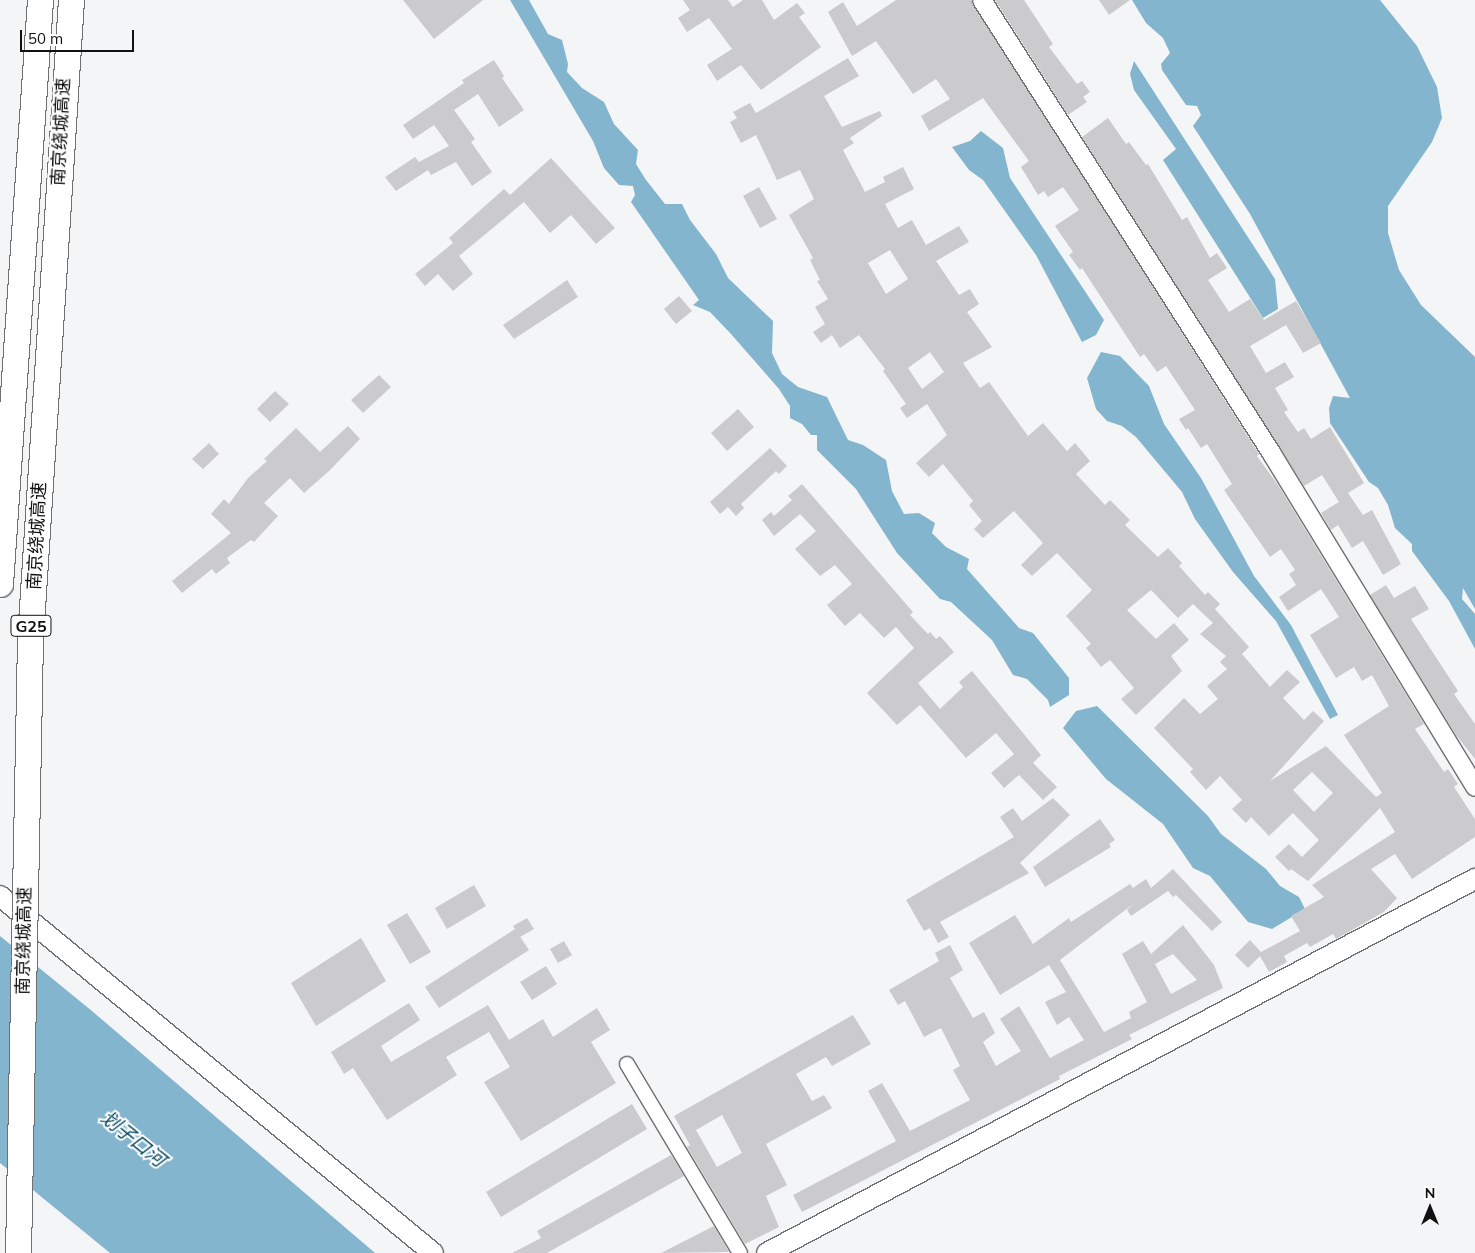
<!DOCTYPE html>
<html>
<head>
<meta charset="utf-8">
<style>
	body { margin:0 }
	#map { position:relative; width:1475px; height:1253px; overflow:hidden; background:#f4f5f7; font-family:Mulish,"Noto Sans SC",sans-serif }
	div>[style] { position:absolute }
	.water>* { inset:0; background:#84b5ce }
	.building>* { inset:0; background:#cbcbcd }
	.roads { filter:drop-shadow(1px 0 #6f7071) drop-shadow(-1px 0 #6f7071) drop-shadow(0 1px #6f7071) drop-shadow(0 -1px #6f7071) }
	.minor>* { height:14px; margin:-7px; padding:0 7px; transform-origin:7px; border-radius:7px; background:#fff }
	.tertiary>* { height:18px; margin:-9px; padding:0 9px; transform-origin:9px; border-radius:9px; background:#fff }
	.secondary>* { height:20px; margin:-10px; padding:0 10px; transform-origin:10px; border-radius:10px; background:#fff }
	.motorway>* { height:25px; margin:-12.5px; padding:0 12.5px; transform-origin:12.5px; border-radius:12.5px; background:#fff }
	.bridges { filter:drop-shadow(1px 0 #6f7071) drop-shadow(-1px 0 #6f7071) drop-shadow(0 1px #6f7071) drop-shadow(0 -1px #6f7071) }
	.motorway-bridge>* { height:25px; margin:-12.5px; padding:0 12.5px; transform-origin:12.5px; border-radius:12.5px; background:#fff }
	span { translate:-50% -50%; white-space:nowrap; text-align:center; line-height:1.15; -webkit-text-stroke:4px #fff; paint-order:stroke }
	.shield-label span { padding:1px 4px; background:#fff; border:1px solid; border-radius:4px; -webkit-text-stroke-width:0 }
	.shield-label { font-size:16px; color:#111112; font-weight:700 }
	.street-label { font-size:18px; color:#111112 }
	.water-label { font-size:19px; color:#014761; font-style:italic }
	.north { position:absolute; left:1405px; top:1183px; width:50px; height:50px; -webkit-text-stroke:4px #fff; paint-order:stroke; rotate:0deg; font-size:14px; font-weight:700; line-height:20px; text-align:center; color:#111112 }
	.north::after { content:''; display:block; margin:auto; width:18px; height:22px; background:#111112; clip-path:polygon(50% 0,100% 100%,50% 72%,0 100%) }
	.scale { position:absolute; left:20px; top:30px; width:114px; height:22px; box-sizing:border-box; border:2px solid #111112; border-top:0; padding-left:6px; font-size:15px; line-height:18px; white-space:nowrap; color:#111112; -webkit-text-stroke:4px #fff; paint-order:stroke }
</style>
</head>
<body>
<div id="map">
	<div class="water">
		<i style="clip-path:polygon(510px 0,529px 0,548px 34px,562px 40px,568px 64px,567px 72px,582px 88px,604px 102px,614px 124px,638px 150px,636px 164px,646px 180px,665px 204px,682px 204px,690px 220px,716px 254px,728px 278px,773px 321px,772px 353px,782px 374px,798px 387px,827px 397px,848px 440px,863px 445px,886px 460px,892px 491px,904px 514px,919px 513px,935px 523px,932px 533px,946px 547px,969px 559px,967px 569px,1019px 628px,1033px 633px,1069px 678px,1069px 695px,1050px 707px,1048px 700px,1027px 679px,1013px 675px,992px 640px,951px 602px,940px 599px,897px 553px,856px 489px,817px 450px,817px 435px,811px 435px,802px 424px,790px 418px,790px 406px,779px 389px,731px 334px,710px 312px,693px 305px,699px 300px,631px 202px,635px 195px,633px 186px,619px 185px,604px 168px,593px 141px)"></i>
		<i style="clip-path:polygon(1132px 0,1380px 0,1417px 46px,1437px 87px,1442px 118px,1432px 142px,1388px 206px,1388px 233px,1399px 270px,1421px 305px,1475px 357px,1475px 609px,1463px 588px,1462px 599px,1475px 614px,1475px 649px,1449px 601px,1412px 551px,1412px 544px,1395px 528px,1388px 505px,1378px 488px,1369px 482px,1330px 423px,1329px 408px,1333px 396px,1350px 398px,1250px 214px,1193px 126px,1201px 115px,1197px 106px,1186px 105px,1162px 70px,1161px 64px,1170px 53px,1163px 38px,1146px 23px)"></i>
		<i style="clip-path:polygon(1134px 61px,1275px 279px,1278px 309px,1263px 318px,1163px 160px,1176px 149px,1134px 90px,1130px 74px)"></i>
		<i style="clip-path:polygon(981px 131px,1003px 148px,1010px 178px,1104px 320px,1096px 335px,1082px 342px,1036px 255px,983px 180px,969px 170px,952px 147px,970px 141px)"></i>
		<i style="clip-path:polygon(1101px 352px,1120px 356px,1149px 386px,1164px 424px,1201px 478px,1254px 576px,1291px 625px,1338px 715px,1330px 719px,1276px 621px,1233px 572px,1195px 519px,1182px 492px,1136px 437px,1122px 426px,1107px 421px,1096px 409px,1087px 378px)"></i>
		<i style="clip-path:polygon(1097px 706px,1208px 816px,1221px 834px,1266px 869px,1280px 886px,1299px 897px,1305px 909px,1272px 929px,1248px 922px,1210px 876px,1193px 868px,1163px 824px,1106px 779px,1063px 728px,1076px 711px)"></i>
		<i style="clip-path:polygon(0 936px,92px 1011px,375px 1253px,110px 1253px,0 1163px)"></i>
	</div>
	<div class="building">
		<i style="clip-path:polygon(403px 0,483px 0,434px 39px)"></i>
		<i style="clip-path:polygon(683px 0,728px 0,733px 7px,743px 0,762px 0,774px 20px,797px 3px,805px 13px,799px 17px,821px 47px,761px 90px,741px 65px,717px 81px,707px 65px,732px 49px,709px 18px,687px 32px,678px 18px,690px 10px)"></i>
		<i style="clip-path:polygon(evenodd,896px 0,971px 0,1259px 454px,1257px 456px,1278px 485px,1424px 724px,1415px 729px,1444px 772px,1448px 769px,1458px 784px,1454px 787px,1475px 819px,1475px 837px,1412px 879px,1395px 854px,1371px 869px,1397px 898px,1384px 912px,1336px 939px,1333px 934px,1310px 947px,1307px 943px,1284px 956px,1287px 962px,1269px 972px,1260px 956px,1248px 968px,1235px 955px,1250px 940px,1261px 952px,1300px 931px,1291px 916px,1324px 897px,1312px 885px,1395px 832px,1380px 808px,1308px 881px,1291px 869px,1289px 871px,1275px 857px,1289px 844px,1302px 857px,1319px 840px,1293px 813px,1269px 836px,1251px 817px,1246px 823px,1232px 809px,1242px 800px,1220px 776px,1206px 790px,1190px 772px,1193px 769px,1154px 728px,1184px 698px,1200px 714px,1218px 699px,1207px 686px,1227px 669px,1220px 662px,1226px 656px,1200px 634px,1213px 623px,1193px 604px,1178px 618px,1151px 590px,1127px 610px,1156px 639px,1174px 623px,1189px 640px,1171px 656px,1182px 671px,1136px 715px,1121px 699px,1134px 688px,1110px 660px,1101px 667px,1086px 648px,1091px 644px,1066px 616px,1092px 590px,1057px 553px,1032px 576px,1021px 565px,1043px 543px,1014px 511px,983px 538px,974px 529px,982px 521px,969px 505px,973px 501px,943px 464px,929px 477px,916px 463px,947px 435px,927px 404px,907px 418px,900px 408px,906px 404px,883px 371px,885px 369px,859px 335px,840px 348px,832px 335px,821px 343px,813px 332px,825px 324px,815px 307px,828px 299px,817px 281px,820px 280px,810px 260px,813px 258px,789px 215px,814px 199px,800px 170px,777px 180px,756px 135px,741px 143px,730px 122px,737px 118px,733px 112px,750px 103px,756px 113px,848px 58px,859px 76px,824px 96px,842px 127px,880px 111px,882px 116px,850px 138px,854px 143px,843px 150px,865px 192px,885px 182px,883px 177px,903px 167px,914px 189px,885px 204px,898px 228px,912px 220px,926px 245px,959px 226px,969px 242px,936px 261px,959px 295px,970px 289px,979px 304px,967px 312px,992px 347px,963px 363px,980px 388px,989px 382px,1028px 436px,1043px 423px,1067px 451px,1075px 443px,1090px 461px,1076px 474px,1105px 505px,1110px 500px,1130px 520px,1125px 525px,1158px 557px,1168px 548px,1182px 563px,1179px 566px,1205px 595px,1208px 592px,1220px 604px,1215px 609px,1249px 647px,1242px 654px,1270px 687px,1287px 670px,1300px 682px,1283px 698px,1304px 720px,1313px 711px,1324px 721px,1270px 781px,1326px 746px,1376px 797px,1382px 793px,1344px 735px,1389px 706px,1372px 675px,1362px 681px,1354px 667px,1336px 678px,1310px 635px,1339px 617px,1321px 589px,1288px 611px,1279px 597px,1296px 585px,1289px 574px,1295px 570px,1281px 549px,1270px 557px,1224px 490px,1232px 484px,1207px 444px,1201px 448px,1188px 428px,1186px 430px,1179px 419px,1195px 410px,1166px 366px,1157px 372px,1144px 354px,1140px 357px,1082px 268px,1080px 270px,1069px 255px,1073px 252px,1055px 226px,1079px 210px,1063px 187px,1048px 197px,1044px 191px,1038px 195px,1021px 167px,1029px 161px,983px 98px,929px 131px,921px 116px,950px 99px,936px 79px,913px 94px,876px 41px,852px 56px,828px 12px,843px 2px,857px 26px,896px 0,890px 250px,908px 279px,886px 294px,868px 263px,890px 250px,896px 0,930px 352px,944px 372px,922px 389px,908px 368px,930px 352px,896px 0,1312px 772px,1333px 793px,1314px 812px,1293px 790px,1312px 772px)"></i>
		<i style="clip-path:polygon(995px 0,1024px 0,1053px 44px,1049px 47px,1077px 84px,1082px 81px,1090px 92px,1083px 97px,1087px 102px,1068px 115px)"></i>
		<i style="clip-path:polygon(1099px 0,1130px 0,1109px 15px)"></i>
		<i style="clip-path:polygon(494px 60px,504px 76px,502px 78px,524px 110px,499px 127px,478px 94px,454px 110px,475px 139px,471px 142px,492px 172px,472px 186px,456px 162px,431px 175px,428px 170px,396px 191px,385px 177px,415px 157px,419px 162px,449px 146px,434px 125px,413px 139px,403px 125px,464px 83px,462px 80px)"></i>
		<i style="clip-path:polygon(1108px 118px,1126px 144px,1129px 142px,1146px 165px,1148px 164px,1182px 220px,1187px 217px,1210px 258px,1217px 253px,1227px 268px,1208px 280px,1229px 312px,1250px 299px,1264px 320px,1296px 301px,1321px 343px,1303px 353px,1286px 325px,1250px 346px,1266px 373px,1285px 362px,1294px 377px,1275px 388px,1288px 410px,1284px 412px,1298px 432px,1304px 428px,1311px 439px,1330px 427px,1364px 483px,1348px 493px,1363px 515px,1372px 510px,1401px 564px,1383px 575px,1363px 541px,1352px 548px,1338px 525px,1331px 530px,1321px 513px,1339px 502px,1322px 475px,1304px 486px,1082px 137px)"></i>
		<i style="clip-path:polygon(551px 158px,615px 228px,596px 244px,571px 215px,550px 233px,524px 202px,459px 256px,473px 274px,453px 291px,438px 274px,425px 286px,415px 274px,453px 243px,449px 238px,504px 189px,510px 195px)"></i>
		<i style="clip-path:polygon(759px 187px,777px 219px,760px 228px,743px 196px)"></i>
		<i style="clip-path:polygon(567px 280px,578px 297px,514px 339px,503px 325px)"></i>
		<i style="clip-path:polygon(679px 296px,692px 311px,676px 324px,664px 309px)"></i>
		<i style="clip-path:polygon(379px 375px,391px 387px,363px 413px,351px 400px)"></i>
		<i style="clip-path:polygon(275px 391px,289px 404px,270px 422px,257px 409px)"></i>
		<i style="clip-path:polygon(738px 409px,754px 427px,727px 451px,711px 433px)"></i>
		<i style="clip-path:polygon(348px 426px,360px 439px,329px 471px,304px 493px,290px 478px,264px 503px,278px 516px,254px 542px,251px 540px,227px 558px,230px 563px,216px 574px,212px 569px,182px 593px,172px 581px,231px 533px,211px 514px,224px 499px,229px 504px,248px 478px,267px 461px,264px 459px,296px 428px,320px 452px)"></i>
		<i style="clip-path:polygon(209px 443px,219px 454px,203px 469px,192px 459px)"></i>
		<i style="clip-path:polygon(770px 448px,787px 466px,779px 474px,776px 471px,741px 504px,744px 508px,736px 516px,728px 507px,720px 514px,710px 502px)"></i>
		<i style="clip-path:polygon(802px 484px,913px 612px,910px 615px,928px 634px,930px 632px,936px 639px,940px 636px,954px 652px,918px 683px,940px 709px,963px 687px,959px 682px,972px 671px,1041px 755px,1033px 763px,1057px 787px,1043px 800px,1019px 775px,1004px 788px,991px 773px,1014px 754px,996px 733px,966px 758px,920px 705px,897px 725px,867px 693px,914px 648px,896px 627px,884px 638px,860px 613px,845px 626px,827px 605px,852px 584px,835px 565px,820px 576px,795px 549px,816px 531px,800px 514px,774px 536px,762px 520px,771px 512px,774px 516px,792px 500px,788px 496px)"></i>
		<i style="clip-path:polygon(1386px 585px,1394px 598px,1415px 586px,1429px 609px,1411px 619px,1458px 691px,1454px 694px,1475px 724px,1475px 759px,1456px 735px,1370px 595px)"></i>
		<i style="clip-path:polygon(1053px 798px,1070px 815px,1020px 863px,1029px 873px,940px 922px,949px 937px,938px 943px,930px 928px,924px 931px,906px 900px,1014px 837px,1000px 817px,1013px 808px,1022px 821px)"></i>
		<i style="clip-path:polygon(1100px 819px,1115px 840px,1109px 844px,1111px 847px,1045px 887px,1033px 867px)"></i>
		<i style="clip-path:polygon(evenodd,1173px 869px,1222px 922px,1212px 931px,1176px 895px,1173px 897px,1168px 891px,1131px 916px,1127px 910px,1133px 904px,1060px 960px,1104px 1032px,1131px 1018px,1129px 1012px,1147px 1002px,1122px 954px,1143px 941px,1151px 954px,1183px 925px,1214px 965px,1223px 988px,1129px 1035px,1132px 1039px,1059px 1076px,1060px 1079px,802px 1212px,793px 1195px,896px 1141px,868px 1091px,882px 1083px,910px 1131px,970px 1100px,953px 1070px,960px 1066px,941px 1028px,924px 1037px,905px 1001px,898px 1005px,889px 990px,939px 961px,935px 953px,950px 945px,963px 970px,950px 978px,973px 1018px,984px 1012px,995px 1033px,983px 1042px,996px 1066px,1021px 1051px,1000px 1019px,1019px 1006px,1050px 1058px,1084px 1040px,1069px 1017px,1057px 1025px,1045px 1002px,1066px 992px,1049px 965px,1000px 995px,969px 943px,1015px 915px,1033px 944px,1069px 918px,1071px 922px,1130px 884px,1133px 888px,1146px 879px,1151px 888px,1173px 869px,1173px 954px,1197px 980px,1171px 994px,1155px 964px,1173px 954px)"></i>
		<i style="clip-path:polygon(474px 885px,486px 906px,447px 929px,435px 908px)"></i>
		<i style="clip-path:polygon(407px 913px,431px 952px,410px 964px,387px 925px)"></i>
		<i style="clip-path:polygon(527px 918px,534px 929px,520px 937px,513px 926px)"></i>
		<i style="clip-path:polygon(515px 929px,529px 950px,439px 1008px,425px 987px)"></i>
		<i style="clip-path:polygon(361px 938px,386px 981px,316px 1026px,291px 983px)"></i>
		<i style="clip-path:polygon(564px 941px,572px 955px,558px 963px,550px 949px)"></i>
		<i style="clip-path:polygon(546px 966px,557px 984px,532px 1000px,520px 982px)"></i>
		<i style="clip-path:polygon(409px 1003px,420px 1020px,381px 1046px,391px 1062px,488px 1005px,509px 1040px,543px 1019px,553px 1037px,597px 1008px,610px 1030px,591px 1042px,616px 1083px,521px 1141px,484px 1082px,510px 1067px,489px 1032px,446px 1057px,457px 1075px,387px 1120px,353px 1068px,344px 1074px,331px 1052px)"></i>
		<i style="clip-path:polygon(evenodd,853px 1015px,871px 1044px,832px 1066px,826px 1057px,796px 1074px,812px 1101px,824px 1095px,832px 1108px,766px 1144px,787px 1185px,766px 1196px,779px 1227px,745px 1244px,687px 1147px,690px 1145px,674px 1116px,853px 1015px,722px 1115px,742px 1153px,717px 1167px,696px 1130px,722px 1115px)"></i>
		<i style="clip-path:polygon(632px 1104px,647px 1129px,501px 1217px,486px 1192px)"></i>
		<i style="clip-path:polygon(671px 1155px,684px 1176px,547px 1253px,512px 1253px,541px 1238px,537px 1231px)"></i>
		<i style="clip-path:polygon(714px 1226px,729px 1252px,661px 1253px)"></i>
	</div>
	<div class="roads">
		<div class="minor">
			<i style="left:627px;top:1064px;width:220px;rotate:59.1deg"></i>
		</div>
		<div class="tertiary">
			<i style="left:982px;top:0;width:539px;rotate:57.43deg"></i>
			<i style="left:1272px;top:454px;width:390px;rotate:58.6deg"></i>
		</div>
		<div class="secondary">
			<i style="left:0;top:896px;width:561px;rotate:39.5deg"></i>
			<i style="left:767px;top:1253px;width:801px;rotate:-27.85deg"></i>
		</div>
		<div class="motorway">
			<i style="left:0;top:584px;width:585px;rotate:-86.08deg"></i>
		</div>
	</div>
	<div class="bridges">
		<div class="motorway-bridge">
			<i style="left:18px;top:1253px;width:614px;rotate:-88.88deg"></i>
			<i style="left:30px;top:639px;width:640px;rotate:-86.33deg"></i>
		</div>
	</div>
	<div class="shield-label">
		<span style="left:31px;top:626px">G25</span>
	</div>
	<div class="street-label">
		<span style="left:61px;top:132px;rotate:-87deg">南京绕城高速</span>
		<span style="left:37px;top:536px;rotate:-87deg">南京绕城高速</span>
		<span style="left:24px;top:941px;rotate:-89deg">南京绕城高速</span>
	</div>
	<div class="water-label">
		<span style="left:133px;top:1139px;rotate:39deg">划子口河</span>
	</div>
	<div class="north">N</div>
	<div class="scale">50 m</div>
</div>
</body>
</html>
